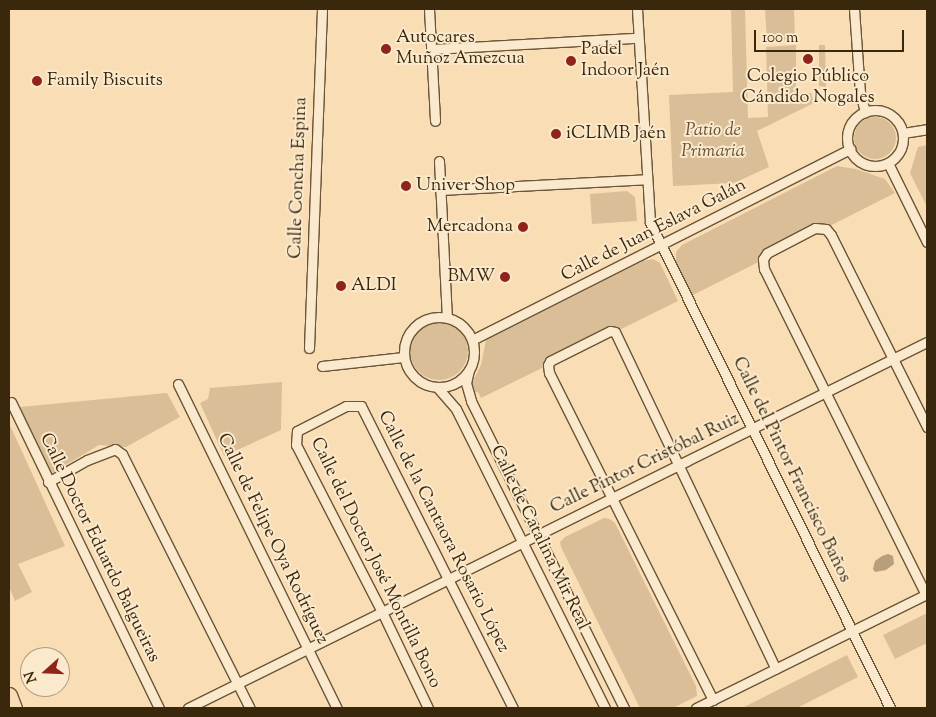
<!DOCTYPE html>
<html>
<head>
<meta charset="utf-8">
<style>
	body { margin:0 }
	#map { position:relative; width:936px; height:717px; overflow:hidden; background:#f9ddb4; font-family:"Sorts Mill Goudy",serif }
	div>[style] { position:absolute }
	.green>* { inset:0; background:#d9be97 }
	.round { border-radius:50% }
	.water>* { inset:0; background:#b89f7b }
	.roads { filter:drop-shadow(1px 0 #6a5536) drop-shadow(-1px 0 #6a5536) drop-shadow(0 1px #6a5536) drop-shadow(0 -1px #6a5536) }
	.street>* { height:9px; margin:-4.5px; padding:0 4.5px; transform-origin:4.5px; border-radius:4.5px; background:#fbe9ce }
	.street>.ring { margin:-4.5px; padding:0; box-sizing:content-box; background:none; border:9px solid #fbe9ce; border-radius:50% }
	.primary>* { height:15px; margin:-7.5px; padding:0 7.5px; transform-origin:7.5px; border-radius:7.5px; background:#f9ddb4 }
	.dots>* { width:14px; height:14px; translate:-50% -50%; box-sizing:border-box; border:2px solid #fbe9ce; border-radius:50% }
	span { translate:-50% -50%; white-space:nowrap; text-align:center; line-height:1.15; -webkit-text-stroke:4px #fbe9ce; paint-order:stroke }
	.poi-label { font-size:18px; color:#3a280c }
	.left { translate:0 -50%; text-align:left }
	.right { translate:-100% -50%; text-align:right }
	.park-label { font-size:18px; color:#624e2f; font-style:italic }
	.street-label { font-size:18px; color:#3a280c }
	.frame { position:absolute; inset:0; border:10px solid #3a280c; pointer-events:none }
	.north { position:absolute; left:20px; top:647px; width:50px; height:50px; box-sizing:border-box; background:#fbe9ce; border:1px solid #ae9c80; border-radius:50%; rotate:250deg; font-size:14px; font-weight:700; line-height:20px; text-align:center; color:#3a280c }
	.north::after { content:''; display:block; margin:auto; width:18px; height:22px; background:#8f2418; clip-path:polygon(50% 0,100% 100%,50% 72%,0 100%) }
	.scale { position:absolute; left:754px; top:30px; width:150px; height:22px; box-sizing:border-box; border:2px solid #3a280c; border-top:0; padding-left:6px; font-size:15px; line-height:18px; white-space:nowrap; color:#3a280c; -webkit-text-stroke:4px #fbe9ce; paint-order:stroke }
</style>
</head>
<body>
<div id="map">
	<div class="green">
		<i style="clip-path:polygon(731px 9px,745px 9px,748px 118px,768px 117px,766px 47px,796px 45px,796px 93px,811px 93px,814px 103px,757px 131px,769px 167px,734px 183px,673px 186px,669px 95px,733px 92px)"></i>
		<i style="clip-path:polygon(765px 9px,794px 9px,795px 40px,767px 41px)"></i>
		<i style="clip-path:polygon(819px 45px,825px 45px,826px 87px,819px 86px)"></i>
		<i class="round" style="left:854px;top:117px;width:42px;height:42px"></i>
		<i style="clip-path:polygon(927px 145px,927px 207px,910px 173px,918px 147px)"></i>
		<i style="clip-path:polygon(837px 166px,856px 169px,885px 179px,895px 193px,693px 295px,676px 262px,676px 252px,682px 245px)"></i>
		<i style="clip-path:polygon(627px 191px,635px 197px,637px 221px,592px 224px,590px 194px)"></i>
		<i style="clip-path:polygon(653px 259px,660px 263px,678px 301px,481px 398px,478px 392px,473px 393px,473px 381px,481px 365px,486px 340px,643px 261px)"></i>
		<i class="round" style="left:410px;top:322px;width:58px;height:58px"></i>
		<i style="clip-path:polygon(282px 382px,281px 430px,224px 456px,200px 403px,208px 399px,210px 388px)"></i>
		<i style="clip-path:polygon(167px 393px,180px 417px,126px 447px,99px 445px,49px 475px,26px 427px,20px 407px)"></i>
		<i style="clip-path:polygon(9px 423px,65px 546px,18px 564px,32px 592px,15px 601px,9px 587px)"></i>
		<i style="clip-path:polygon(604px 518px,610px 519px,615px 523px,696px 686px,697px 696px,673px 708px,640px 708px,561px 547px,560px 542px,565px 537px)"></i>
		<i style="clip-path:polygon(927px 613px,927px 643px,895px 659px,883px 635px)"></i>
		<i style="clip-path:polygon(847px 655px,858px 677px,797px 708px,742px 708px)"></i>
	</div>
	<div class="water">
		<i style="clip-path:polygon(888px 554px,893px 556px,894px 564px,886px 570px,875px 572px,873px 569px,875px 561px,882px 556px)"></i>
	</div>
	<div class="roads">
		<div class="street">
			<i style="left:429px;top:9px;width:112px;rotate:86.9deg"></i>
			<i style="left:637px;top:9px;width:213px;rotate:86.5deg"></i>
			<i style="left:650px;top:222px;width:542px;rotate:63.72deg"></i>
			<i style="left:854px;top:9px;width:83px;rotate:85.9deg"></i>
			<i style="left:860px;top:92px;width:21px;rotate:76deg"></i>
			<i style="left:432px;top:49px;width:206px;rotate:-3.1deg"></i>
			<i class="ring" style="left:847px;top:110px;width:47px;height:47px"></i>
			<i style="left:903px;top:133px;width:24px;rotate:-9deg"></i>
			<i style="left:439px;top:161px;width:157px;rotate:87.1deg"></i>
			<i style="left:888px;top:163px;width:88px;rotate:63.7deg"></i>
			<i style="left:440px;top:190px;width:207px;rotate:-3deg"></i>
			<i class="ring" style="left:404px;top:317px;width:61px;height:61px"></i>
			<i style="left:472px;top:340px;width:424px;rotate:-26.8deg"></i>
			<i style="left:309px;top:348px;width:339px;rotate:-87.8deg"></i>
			<i style="left:322px;top:366px;width:82px;rotate:-6.3deg"></i>
			<i style="left:469px;top:370px;width:13px;rotate:103deg"></i>
			<i style="left:466px;top:383px;width:19px;rotate:74deg"></i>
			<i style="left:471px;top:401px;width:343px;rotate:63.5deg"></i>
			<i style="left:178px;top:384px;width:361px;rotate:63.9deg"></i>
			<i style="left:437px;top:387px;width:29px;rotate:49deg"></i>
			<i style="left:456px;top:409px;width:334px;rotate:63.5deg"></i>
			<i style="left:11px;top:402px;width:340px;rotate:64.2deg"></i>
			<i style="left:48px;top:482px;width:45px;rotate:-29.4deg"></i>
			<i style="left:87px;top:460px;width:30px;rotate:-21deg"></i>
			<i style="left:115px;top:449px;width:9px;rotate:36deg"></i>
			<i style="left:122px;top:454px;width:284px;rotate:63.3deg"></i>
			<i style="left:926px;top:595px;width:364px;rotate:-116.4deg"></i>
			<i style="left:764px;top:269px;width:10px;rotate:-96deg"></i>
			<i style="left:763px;top:259px;width:7px;rotate:-56deg"></i>
			<i style="left:767px;top:253px;width:54px;rotate:-27.5deg"></i>
			<i style="left:815px;top:228px;width:11px;rotate:5deg"></i>
			<i style="left:826px;top:229px;width:8px;rotate:50deg"></i>
			<i style="left:831px;top:235px;width:215px;rotate:63.4deg"></i>
			<i style="left:713px;top:700px;width:366px;rotate:-116.6deg"></i>
			<i style="left:549px;top:373px;width:8px;rotate:-97deg"></i>
			<i style="left:548px;top:365px;width:4px;rotate:-63deg"></i>
			<i style="left:550px;top:361px;width:67px;rotate:-26.6deg"></i>
			<i style="left:610px;top:331px;width:5px;rotate:11deg"></i>
			<i style="left:615px;top:332px;width:373px;rotate:64.5deg"></i>
			<i style="left:188px;top:708px;width:825px;rotate:-26.35deg"></i>
			<i style="left:428px;top:708px;width:106px;rotate:-115.6deg"></i>
			<i style="left:382px;top:612px;width:188px;rotate:-117.2deg"></i>
			<i style="left:296px;top:445px;width:14px;rotate:-86deg"></i>
			<i style="left:297px;top:431px;width:55px;rotate:-27deg"></i>
			<i style="left:346px;top:406px;width:15px"></i>
			<i style="left:361px;top:406px;width:338px;rotate:63.3deg"></i>
			<i style="left:696px;top:708px;width:258px;rotate:-26.3deg"></i>
		</div>
		<div class="primary">
			<i style="left:9px;top:695px;width:14px;rotate:69deg"></i>
		</div>
	</div>
	<div class="dots">
		<i style="left:386px;top:49px;background:#8f2418"></i>
		<i style="left:808px;top:59px;background:#8f2418"></i>
		<i style="left:571px;top:61px;background:#8f2418"></i>
		<i style="left:37px;top:81px;background:#8f2418"></i>
		<i style="left:556px;top:134px;background:#8f2418"></i>
		<i style="left:406px;top:186px;background:#8f2418"></i>
		<i style="left:523px;top:227px;background:#8f2418"></i>
		<i style="left:505px;top:277px;background:#8f2418"></i>
		<i style="left:341px;top:286px;background:#8f2418"></i>
	</div>
	<div class="poi-label">
		<span class="left" style="left:396px;top:49px">Autocares<br>Muñoz Amezcua</span>
		<span class="left" style="left:581px;top:61px">Padel<br>Indoor Jaén</span>
		<span style="left:808px;top:88px">Colegio Público<br>Cándido Nogales</span>
		<span class="left" style="left:47px;top:81px">Family Biscuits</span>
		<span class="left" style="left:566px;top:134px">iCLIMB Jaén</span>
		<span class="left" style="left:416px;top:186px">Univer Shop</span>
		<span class="right" style="left:513px;top:227px">Mercadona</span>
		<span class="right" style="left:495px;top:277px">BMW</span>
		<span class="left" style="left:351px;top:286px">ALDI</span>
	</div>
	<div class="park-label">
		<span style="left:713px;top:142px">Patio de<br>Primaria</span>
	</div>
	<div class="street-label">
		<span style="left:299px;top:178px;rotate:-88deg">Calle Concha Espina</span>
		<span style="left:654px;top:231px;rotate:-27deg">Calle de Juan Eslava Galán</span>
		<span style="left:645px;top:464px;rotate:-26deg">Calle Pintor Cristóbal Ruiz</span>
		<span style="left:791px;top:470px;rotate:64deg">Calle del Pintor Francisco Baños</span>
		<span style="left:443px;top:532px;rotate:63deg">Calle de la Cantaora Rosario López</span>
		<span style="left:539px;top:538px;rotate:64deg">Calle de Catalina Mir Real</span>
		<span style="left:272px;top:539px;rotate:64deg">Calle de Felipe Oya Rodríguez</span>
		<span style="left:99px;top:548px;rotate:64deg">Calle Doctor Eduardo Balgueiras</span>
		<span style="left:375px;top:563px;rotate:64deg">Calle del Doctor José Montilla Bono</span>
	</div>
	<div class="frame"></div>
	<div class="north">N</div>
	<div class="scale">100 m</div>
</div>
</body>
</html>
